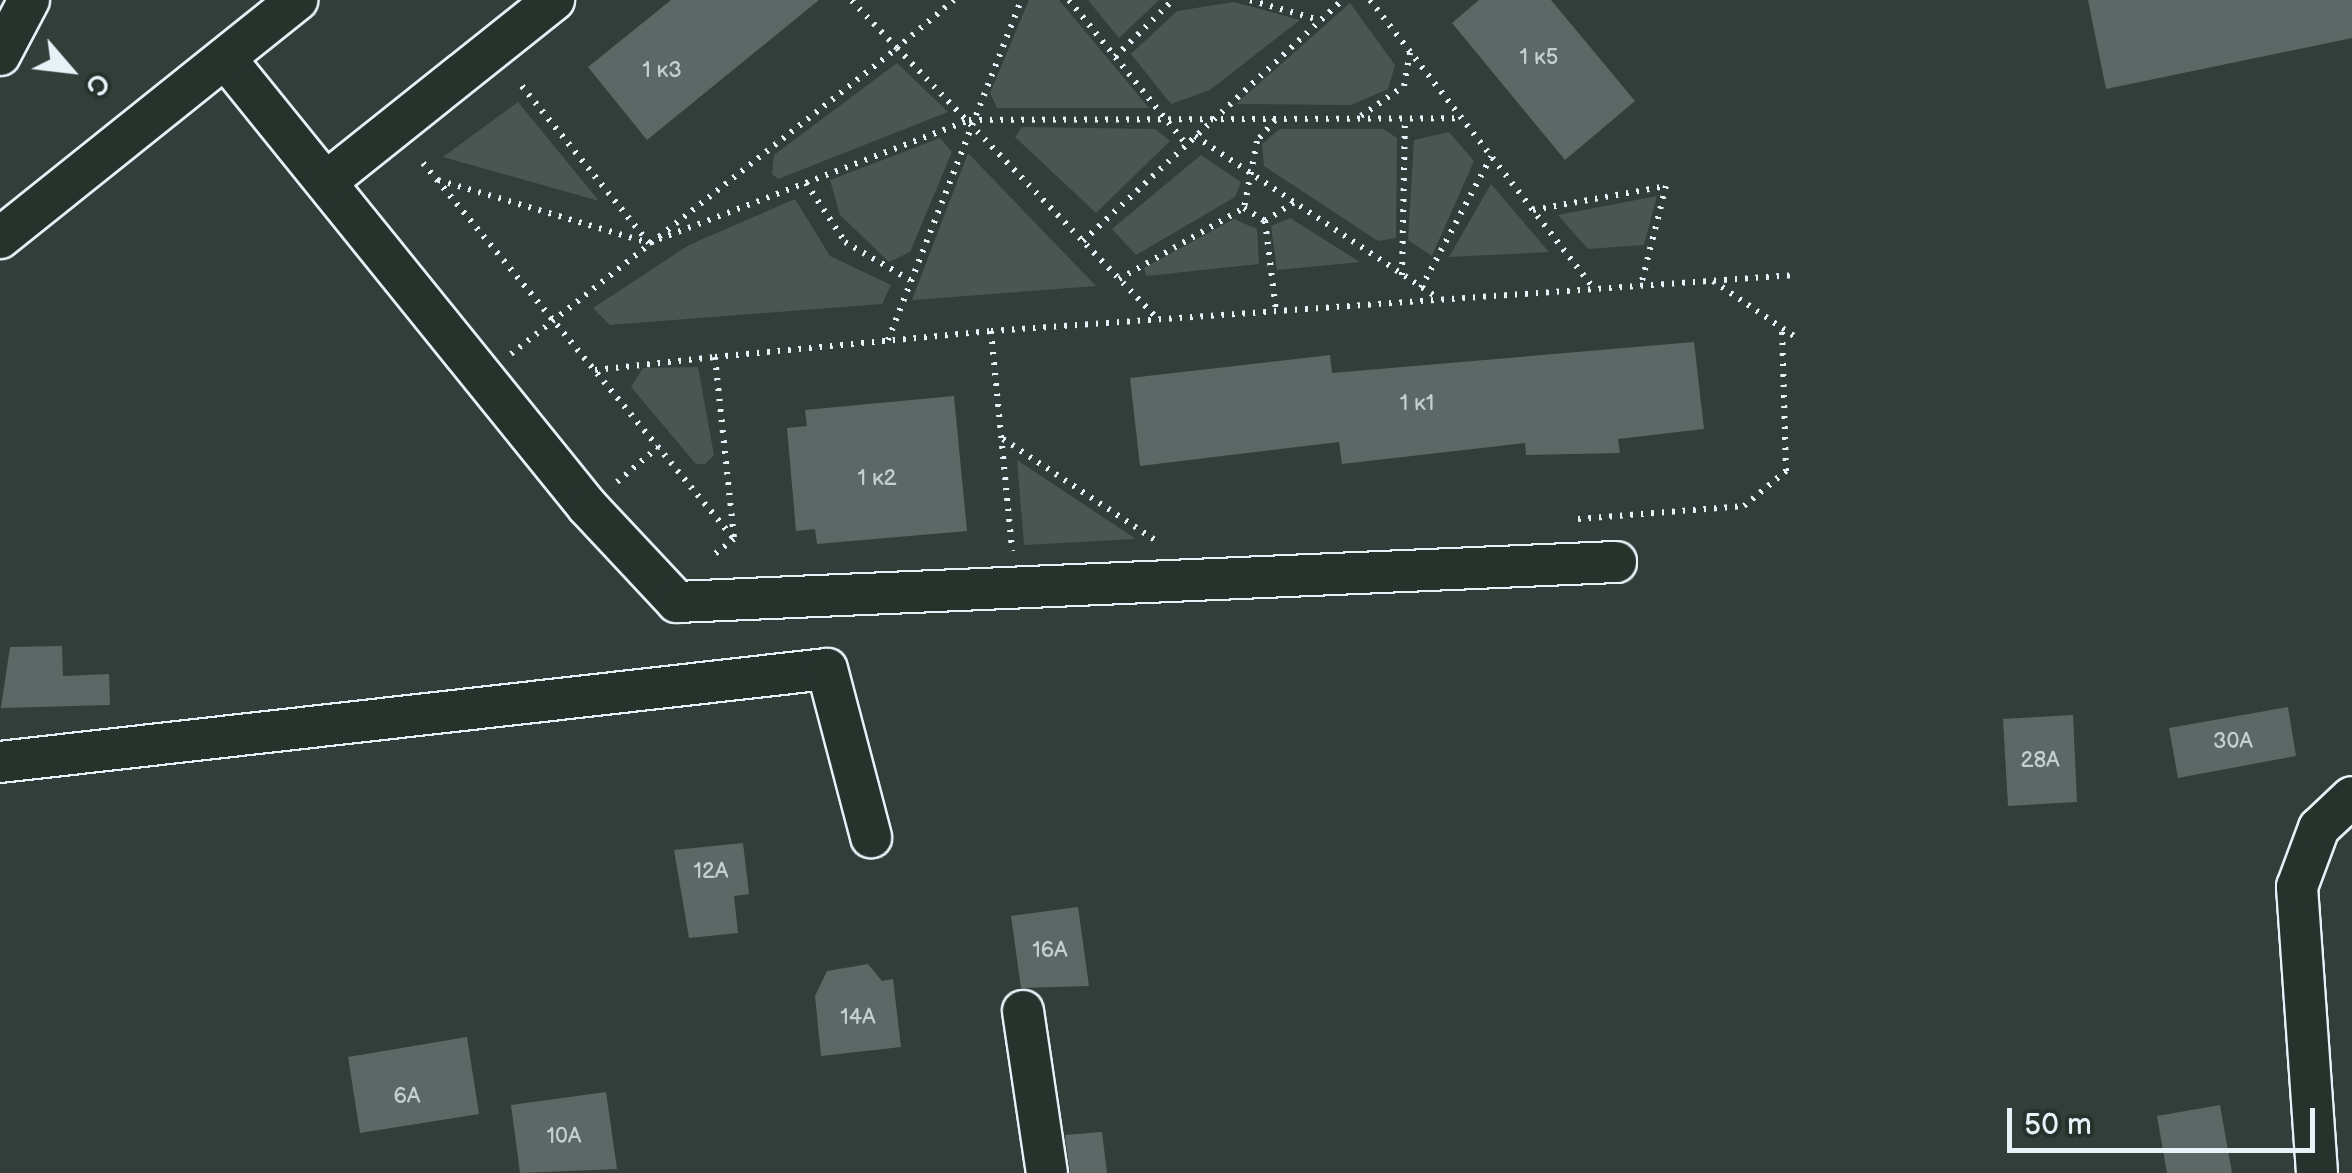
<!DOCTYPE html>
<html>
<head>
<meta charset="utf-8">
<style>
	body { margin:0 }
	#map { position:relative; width:2352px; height:1173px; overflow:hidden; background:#323e39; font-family:"Balsamiq Sans",sans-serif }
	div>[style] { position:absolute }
	.green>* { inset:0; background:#495651 }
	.building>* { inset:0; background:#5c6865 }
	.path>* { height:6px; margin-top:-3px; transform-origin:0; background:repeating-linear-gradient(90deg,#e8f1f8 0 2.5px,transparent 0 10.5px) }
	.roads { filter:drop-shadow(2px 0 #e8f1f8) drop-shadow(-2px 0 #e8f1f8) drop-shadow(0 2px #e8f1f8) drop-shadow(0 -2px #e8f1f8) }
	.minor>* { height:40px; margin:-20px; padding:0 20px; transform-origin:20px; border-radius:20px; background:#26332d }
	span { translate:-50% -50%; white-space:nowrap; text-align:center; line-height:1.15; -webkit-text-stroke:8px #26332d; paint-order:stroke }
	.number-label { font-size:22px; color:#c5cfd3 }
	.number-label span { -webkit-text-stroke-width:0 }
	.north { position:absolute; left:20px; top:20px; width:100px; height:100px; -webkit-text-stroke:8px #26332d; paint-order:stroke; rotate:118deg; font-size:28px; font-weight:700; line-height:40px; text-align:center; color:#e8f1f8 }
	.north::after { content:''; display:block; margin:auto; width:35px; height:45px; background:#e8f1f8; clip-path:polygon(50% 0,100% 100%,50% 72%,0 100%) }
	.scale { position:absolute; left:2007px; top:1108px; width:308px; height:45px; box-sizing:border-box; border:5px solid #e8f1f8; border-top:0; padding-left:12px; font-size:30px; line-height:35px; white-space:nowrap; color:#e8f1f8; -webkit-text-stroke:8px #26332d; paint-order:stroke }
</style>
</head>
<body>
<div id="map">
	<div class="green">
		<i style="clip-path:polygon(1029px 0,1059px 0,1149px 108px,997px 108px,990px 93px)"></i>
		<i style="clip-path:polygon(1088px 0,1159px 0,1119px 38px)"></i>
		<i style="clip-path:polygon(1234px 2px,1300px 20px,1210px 90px,1171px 104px,1131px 54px,1177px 11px)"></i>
		<i style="clip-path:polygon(1350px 3px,1395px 65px,1388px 89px,1351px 105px,1236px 104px)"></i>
		<i style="clip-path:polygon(897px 63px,948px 112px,778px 179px,772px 174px,774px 155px)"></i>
		<i style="clip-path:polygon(518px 102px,599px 201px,443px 157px)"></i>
		<i style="clip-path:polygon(1022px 127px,1155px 129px,1170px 141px,1096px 213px,1015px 137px)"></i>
		<i style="clip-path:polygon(1280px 129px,1383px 129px,1397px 138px,1396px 238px,1378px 241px,1264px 166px,1262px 144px)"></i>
		<i style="clip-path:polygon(1449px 132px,1474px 161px,1432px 256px,1408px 240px,1414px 140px)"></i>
		<i style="clip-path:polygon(940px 138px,952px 152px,910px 252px,889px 262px,840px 215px,830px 180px)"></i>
		<i style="clip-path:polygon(968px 153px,1096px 286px,912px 300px)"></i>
		<i style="clip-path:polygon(1201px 155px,1241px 182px,1235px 197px,1136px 255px,1112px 229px)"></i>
		<i style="clip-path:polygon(1491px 184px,1549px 252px,1449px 257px)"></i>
		<i style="clip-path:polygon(1657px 196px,1644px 245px,1588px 249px,1558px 215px)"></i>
		<i style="clip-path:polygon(795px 199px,830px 256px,891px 285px,882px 304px,610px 325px,593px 308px,689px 245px)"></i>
		<i style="clip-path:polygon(1290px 218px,1360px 262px,1277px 270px,1271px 226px)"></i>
		<i style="clip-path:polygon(1234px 219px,1257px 229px,1259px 264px,1146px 276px,1144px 268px)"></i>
		<i style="clip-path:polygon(698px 367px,714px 455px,705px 464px,696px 464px,631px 387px,643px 368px)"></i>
		<i style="clip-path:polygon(1017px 460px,1136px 539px,1024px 545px)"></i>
	</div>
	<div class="building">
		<i style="clip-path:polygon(671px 0,819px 0,647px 140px,588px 67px)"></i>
		<i style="clip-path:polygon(1479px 0,1551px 0,1635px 101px,1565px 160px,1452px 23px)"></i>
		<i style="clip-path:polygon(2088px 0,2352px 0,2352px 38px,2106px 89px)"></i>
		<i style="clip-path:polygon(1694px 342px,1704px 429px,1618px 439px,1620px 453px,1526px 455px,1525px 443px,1342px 464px,1339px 442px,1140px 466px,1130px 378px,1330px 355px,1332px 373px)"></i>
		<i style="clip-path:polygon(954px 396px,967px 531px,817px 544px,815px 529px,796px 531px,787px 428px,807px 426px,805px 410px)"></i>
		<i style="clip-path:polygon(62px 646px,63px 676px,109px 674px,110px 705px,1px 708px,10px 647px)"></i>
		<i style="clip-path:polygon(2288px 707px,2296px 756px,2178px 778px,2169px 728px)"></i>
		<i style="clip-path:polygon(2073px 715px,2077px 802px,2008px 806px,2003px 719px)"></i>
		<i style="clip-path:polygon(743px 843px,749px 894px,734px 896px,738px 933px,689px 938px,674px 850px)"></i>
		<i style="clip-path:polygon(1078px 907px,1089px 986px,1021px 988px,1011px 916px)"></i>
		<i style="clip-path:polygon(868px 964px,882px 981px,893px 979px,901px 1047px,821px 1056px,815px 996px,827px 971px)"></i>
		<i style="clip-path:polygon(467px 1037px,479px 1114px,360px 1133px,348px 1057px)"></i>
		<i style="clip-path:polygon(606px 1092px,617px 1169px,520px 1173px,511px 1105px)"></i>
		<i style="clip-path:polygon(2220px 1105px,2232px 1173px,2167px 1173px,2157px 1116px)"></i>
		<i style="clip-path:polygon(1102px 1132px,1107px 1173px,1070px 1173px,1065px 1135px)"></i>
	</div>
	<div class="path">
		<i style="left:954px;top:0;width:75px;rotate:139.9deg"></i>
		<i style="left:897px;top:48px;width:376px;rotate:46.1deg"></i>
		<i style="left:1069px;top:0;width:186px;rotate:50.9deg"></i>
		<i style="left:1250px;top:0;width:72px;rotate:16.2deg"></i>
		<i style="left:1370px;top:0;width:366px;rotate:52.2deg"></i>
		<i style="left:1115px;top:57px;width:81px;rotate:-44.5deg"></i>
		<i style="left:1361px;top:116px;width:52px;rotate:-34.9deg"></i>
		<i style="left:1404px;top:86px;width:35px;rotate:-80deg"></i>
		<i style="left:1275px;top:120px;width:28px;rotate:131deg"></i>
		<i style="left:1257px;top:141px;width:68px;rotate:101deg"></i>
		<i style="left:1244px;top:208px;width:25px;rotate:32deg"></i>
		<i style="left:1265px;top:221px;width:35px;rotate:-33deg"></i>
		<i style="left:1195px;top:136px;width:293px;rotate:33.7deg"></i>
		<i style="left:423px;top:163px;width:488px;rotate:50.4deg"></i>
		<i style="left:734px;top:539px;width:31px;rotate:142deg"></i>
		<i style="left:438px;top:180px;width:220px;rotate:16.6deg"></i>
		<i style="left:649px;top:243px;width:203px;rotate:-129deg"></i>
		<i style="left:806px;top:183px;width:71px;rotate:56.5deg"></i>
		<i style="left:845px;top:242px;width:75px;rotate:30.3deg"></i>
		<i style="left:1533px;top:210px;width:135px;rotate:-10.2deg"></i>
		<i style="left:1666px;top:186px;width:102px;rotate:104.2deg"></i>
		<i style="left:1265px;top:221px;width:91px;rotate:83deg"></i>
		<i style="left:1083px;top:241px;width:354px;rotate:-42.9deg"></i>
		<i style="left:649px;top:243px;width:343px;rotate:-21deg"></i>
		<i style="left:969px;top:120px;width:493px;rotate:-0.2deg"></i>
		<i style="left:1402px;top:275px;width:157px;rotate:-88.9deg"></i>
		<i style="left:1119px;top:279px;width:144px;rotate:-29.6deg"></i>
		<i style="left:1713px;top:281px;width:102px;rotate:34.2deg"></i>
		<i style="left:1421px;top:288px;width:149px;rotate:-61.9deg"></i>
		<i style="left:991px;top:331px;width:807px;rotate:-3.98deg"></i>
		<i style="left:888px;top:340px;width:365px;rotate:-68.6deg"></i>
		<i style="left:511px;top:354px;width:493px;rotate:-38.4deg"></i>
		<i style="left:897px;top:48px;width:66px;rotate:-133.8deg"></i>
		<i style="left:715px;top:357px;width:277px;rotate:-5.4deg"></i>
		<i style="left:991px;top:331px;width:221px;rotate:84.5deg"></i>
		<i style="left:595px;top:370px;width:121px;rotate:-6.2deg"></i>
		<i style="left:715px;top:357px;width:182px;rotate:84deg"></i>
		<i style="left:1003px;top:439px;width:182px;rotate:33.6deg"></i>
		<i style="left:617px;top:482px;width:54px;rotate:-40.5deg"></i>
		<i style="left:1578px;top:519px;width:167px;rotate:-4.5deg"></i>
		<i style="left:1744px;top:506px;width:55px;rotate:-39.8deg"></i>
		<i style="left:1786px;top:471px;width:143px;rotate:-91.6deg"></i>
	</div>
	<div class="roads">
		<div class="minor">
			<i style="left:0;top:55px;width:62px;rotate:-62.2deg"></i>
			<i style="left:225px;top:58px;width:577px;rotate:51.05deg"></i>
			<i style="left:588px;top:507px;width:130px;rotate:46.9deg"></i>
			<i style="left:677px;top:602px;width:940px;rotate:-2.44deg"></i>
			<i style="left:326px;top:182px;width:292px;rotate:-38.6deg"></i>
			<i style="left:0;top:238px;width:381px;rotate:-38.7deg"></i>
			<i style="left:0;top:762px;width:832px;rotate:-6.42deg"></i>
			<i style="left:827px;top:669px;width:174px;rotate:75.3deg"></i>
			<i style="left:1023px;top:1011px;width:164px;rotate:81.6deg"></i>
			<i style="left:2317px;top:1173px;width:287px;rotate:-94deg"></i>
			<i style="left:2297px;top:887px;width:63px;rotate:-69.6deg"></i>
			<i style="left:2319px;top:828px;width:45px;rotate:-43.2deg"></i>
		</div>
	</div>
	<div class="number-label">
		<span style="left:1539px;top:58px">1 к5</span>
		<span style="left:662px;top:71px">1 к3</span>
		<span style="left:1417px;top:404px">1 к1</span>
		<span style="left:877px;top:479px">1 к2</span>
		<span style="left:2233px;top:742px">30А</span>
		<span style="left:2040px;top:761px">28А</span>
		<span style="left:711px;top:872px">12А</span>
		<span style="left:1050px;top:951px">16А</span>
		<span style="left:858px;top:1018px">14А</span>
		<span style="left:407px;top:1097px">6А</span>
		<span style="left:564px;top:1137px">10А</span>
	</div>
	<div class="north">С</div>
	<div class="scale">50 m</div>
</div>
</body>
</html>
